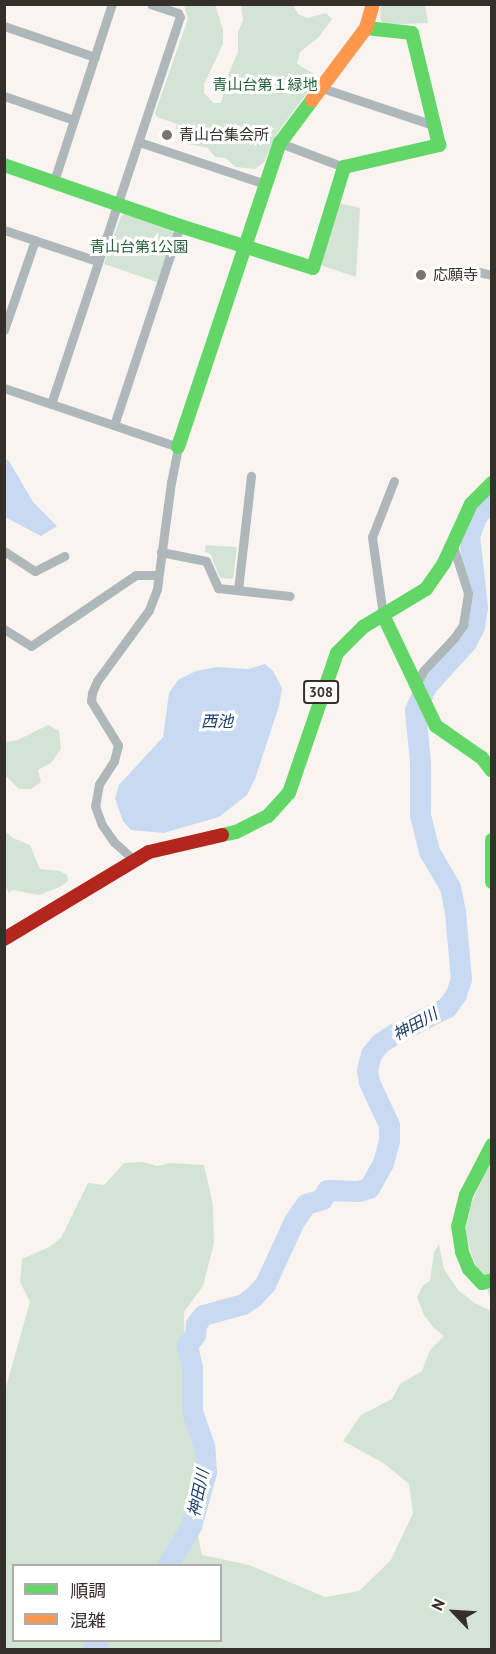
<!DOCTYPE html>
<html>
<head>
<meta charset="utf-8">
<style>
	body { margin:0 }
	#map { position:relative; width:496px; height:1654px; overflow:hidden; background:#f9f4ef; font-family:"PT Sans","Noto Sans JP",sans-serif }
	div>[style] { position:absolute }
	.green>* { inset:0; background:#d4e4d4 }
	.water>* { inset:0; background:#c8d9f2 }
	.river>* { height:21px; margin:-10.5px; padding:0 10.5px; transform-origin:10.5px; border-radius:10.5px; background:#c8d9f2 }
	.street>* { height:9px; margin:-4.5px; padding:0 4.5px; transform-origin:4.5px; border-radius:4.5px; background:#aeb8ba }
	.fast>* { height:14px; margin:-7px; padding:0 7px; transform-origin:7px; border-radius:7px; background:#63d668 }
	.slow>* { height:14px; margin:-7px; padding:0 7px; transform-origin:7px; border-radius:7px; background:#ff974d }
	.jam>* { height:14px; margin:-7px; padding:0 7px; transform-origin:7px; border-radius:7px; background:#b3261e }
	.dots>* { width:16px; height:16px; translate:-50% -50%; box-sizing:border-box; border:3px solid #fff; border-radius:50% }
	span { translate:-50% -50%; white-space:nowrap; text-align:center; line-height:1.15; -webkit-text-stroke:6px #fff; paint-order:stroke }
	.shield-label span { padding:2px 4px; background:#fff; border:2px solid; border-radius:4px; -webkit-text-stroke-width:0 }
	.shield-label { font-size:14px; color:#352f2a; font-weight:700 }
	.park-label { font-size:15px; color:#235f39 }
	.poi-label { font-size:15px; color:#352f2a }
	.left { translate:0 -50%; text-align:left }
	.water-label { font-size:16px; color:#1c3f6d; font-style:italic }
	.frame { position:absolute; inset:0; border:6px solid #352f2a; pointer-events:none }
	.legend { position:absolute; left:12px; top:1564px; width:210px; height:78px; box-sizing:border-box; background:#fff; border:2px solid #aeacaa; margin:0; padding:8px 10px; list-style:none; font-size:18px; color:#352f2a }
	.legend li { display:flex; align-items:center; gap:12px; height:30px }
	.legend b { width:30px; border:2px solid #aeacaa }
	.north { position:absolute; left:424px; top:1582px; width:60px; height:60px; -webkit-text-stroke:4px #fff; paint-order:stroke; rotate:295deg; font-size:16px; font-weight:700; line-height:24px; text-align:center; color:#352f2a }
	.north::after { content:''; display:block; margin:auto; width:21px; height:27px; background:#352f2a; clip-path:polygon(50% 0,100% 100%,50% 72%,0 100%) }
</style>
</head>
<body>
<div id="map">
	<div class="green">
		<i style="clip-path:polygon(425px 4px,428px 23px,383px 25px,380px 17px,381px 5px)"></i>
		<i style="clip-path:polygon(184px 5px,215px 5px,223px 29px,223px 44px,204px 84px,204px 93px,214px 103px,221px 103px,228px 75px,238px 52px,238px 32px,243px 20px,241px 5px,293px 5px,298px 14px,307px 18px,326px 13px,332px 19px,319px 37px,300px 52px,297px 64px,316px 75px,307px 93px,278px 132px,264px 162px,255px 169px,235px 167px,226px 158px,215px 157px,208px 148px,188px 144px,185px 133px,176px 129px,177px 124px,157px 117px,155px 113px,188px 19px)"></i>
		<i style="clip-path:polygon(339px 203px,360px 208px,356px 277px,323px 266px,320px 261px)"></i>
		<i style="clip-path:polygon(128px 212px,171px 228px,174px 235px,157px 282px,104px 264px,121px 216px)"></i>
		<i style="clip-path:polygon(206px 545px,237px 547px,233px 579px,220px 578px,210px 553px,205px 552px)"></i>
		<i style="clip-path:polygon(48px 725px,59px 731px,61px 749px,51px 763px,38px 770px,41px 782px,31px 789px,19px 789px,7px 777px,5px 778px,5px 742px,18px 740px)"></i>
		<i style="clip-path:polygon(5px 831px,13px 838px,30px 845px,40px 869px,60px 871px,67px 875px,68px 881px,60px 887px,39px 895px,13px 890px,9px 893px,5px 886px)"></i>
		<i style="clip-path:polygon(491px 1160px,491px 1298px,477px 1270px,466px 1236px,466px 1215px)"></i>
		<i style="clip-path:polygon(evenodd,143px 1162px,157px 1166px,170px 1163px,204px 1165px,213px 1205px,214px 1243px,203px 1286px,184px 1312px,186px 1420px,197px 1448px,202px 1481px,192px 1508px,202px 1555px,249px 1565px,325px 1597px,359px 1591px,391px 1560px,413px 1513px,409px 1484px,385px 1464px,343px 1441px,361px 1415px,392px 1399px,400px 1384px,422px 1371px,430px 1350px,444px 1336px,433px 1327px,424px 1315px,417px 1297px,423px 1285px,430px 1281px,434px 1252px,439px 1244px,444px 1269px,458px 1290px,475px 1303px,491px 1311px,491px 1649px,5px 1649px,5px 1390px,30px 1302px,20px 1282px,22px 1259px,49px 1247px,61px 1238px,88px 1183px,104px 1185px,124px 1163px,143px 1162px,14px 1566px,220px 1566px,220px 1640px,14px 1640px,14px 1566px)"></i>
	</div>
	<div class="water">
		<i style="clip-path:polygon(5px 458px,9px 461px,33px 502px,57px 526px,41px 536px,5px 517px)"></i>
		<i style="clip-path:polygon(265px 664px,273px 671px,282px 688px,279px 706px,255px 779px,247px 795px,219px 817px,184px 827px,164px 833px,131px 830px,123px 821px,115px 799px,119px 785px,163px 737px,169px 693px,178px 680px,196px 671px,217px 667px,248px 669px)"></i>
	</div>
	<div class="river">
		<i style="left:167px;top:1566px;width:47px;rotate:-59deg"></i>
		<i style="left:191px;top:1526px;width:56px;rotate:-74.5deg"></i>
		<i style="left:206px;top:1472px;width:26px;rotate:-94deg"></i>
		<i style="left:204px;top:1446px;width:36px;rotate:-109deg"></i>
		<i style="left:192px;top:1412px;width:45px;rotate:-90deg"></i>
		<i style="left:192px;top:1367px;width:23px;rotate:-103deg"></i>
		<i style="left:187px;top:1345px;width:13px;rotate:-51deg"></i>
		<i style="left:195px;top:1335px;width:11px;rotate:-85deg"></i>
		<i style="left:196px;top:1324px;width:11px;rotate:-52deg"></i>
		<i style="left:203px;top:1315px;width:41px;rotate:-15.4deg"></i>
		<i style="left:243px;top:1304px;width:12px;rotate:-35deg"></i>
		<i style="left:253px;top:1297px;width:18px;rotate:-47deg"></i>
		<i style="left:265px;top:1284px;width:69px;rotate:-65.3deg"></i>
		<i style="left:294px;top:1221px;width:21px;rotate:-55deg"></i>
		<i style="left:306px;top:1204px;width:17px;rotate:-17deg"></i>
		<i style="left:322px;top:1199px;width:10px;rotate:-61deg"></i>
		<i style="left:327px;top:1190px;width:31px;rotate:2deg"></i>
		<i style="left:358px;top:1191px;width:11px;rotate:-15deg"></i>
		<i style="left:369px;top:1188px;width:29px;rotate:-61deg"></i>
		<i style="left:383px;top:1163px;width:23px;rotate:-75deg"></i>
		<i style="left:389px;top:1141px;width:16px;rotate:-90deg"></i>
		<i style="left:389px;top:1125px;width:47px;rotate:-114.9deg"></i>
		<i style="left:369px;top:1082px;width:12px;rotate:-99deg"></i>
		<i style="left:367px;top:1070px;width:16px;rotate:-76deg"></i>
		<i style="left:371px;top:1054px;width:14px;rotate:-51deg"></i>
		<i style="left:380px;top:1043px;width:17px;rotate:-33deg"></i>
		<i style="left:394px;top:1034px;width:59px;rotate:-27deg"></i>
		<i style="left:447px;top:1007px;width:16px;rotate:-55deg"></i>
		<i style="left:456px;top:994px;width:16px;rotate:-72deg"></i>
		<i style="left:461px;top:979px;width:67px;rotate:-95.1deg"></i>
		<i style="left:455px;top:912px;width:25px;rotate:-101deg"></i>
		<i style="left:450px;top:887px;width:42px;rotate:-120.3deg"></i>
		<i style="left:429px;top:851px;width:37px;rotate:-104deg"></i>
		<i style="left:420px;top:815px;width:53px;rotate:-90deg"></i>
		<i style="left:420px;top:762px;width:52px;rotate:-95.5deg"></i>
		<i style="left:415px;top:710px;width:26px;rotate:-65deg"></i>
		<i style="left:426px;top:686px;width:59px;rotate:-47.7deg"></i>
		<i style="left:466px;top:642px;width:18px;rotate:-63deg"></i>
		<i style="left:474px;top:626px;width:19px;rotate:-81deg"></i>
		<i style="left:477px;top:607px;width:71px;rotate:-96.4deg"></i>
		<i style="left:469px;top:536px;width:20px;rotate:-70deg"></i>
		<i style="left:476px;top:517px;width:26px;rotate:-51deg"></i>
		<i style="left:93px;top:1650px;width:11px;rotate:-63deg"></i>
	</div>
	<div class="street">
		<i style="left:4px;top:26px;width:96px;rotate:18.8deg"></i>
		<i style="left:322px;top:88px;width:120px;rotate:18.4deg"></i>
		<i style="left:4px;top:96px;width:74px;rotate:18.9deg"></i>
		<i style="left:139px;top:142px;width:133px;rotate:18.4deg"></i>
		<i style="left:280px;top:143px;width:68px;rotate:20.6deg"></i>
		<i style="left:54px;top:181px;width:186px;rotate:-71.9deg"></i>
		<i style="left:4px;top:230px;width:98px;rotate:18.4deg"></i>
		<i style="left:470px;top:270px;width:23px;rotate:13deg"></i>
		<i style="left:4px;top:330px;width:95px;rotate:-71deg"></i>
		<i style="left:4px;top:388px;width:184px;rotate:18.7deg"></i>
		<i style="left:178px;top:447px;width:36px;rotate:101deg"></i>
		<i style="left:171px;top:482px;width:108px;rotate:97.5deg"></i>
		<i style="left:157px;top:589px;width:22px;rotate:111deg"></i>
		<i style="left:149px;top:610px;width:88px;rotate:126.2deg"></i>
		<i style="left:97px;top:681px;width:13px;rotate:113deg"></i>
		<i style="left:92px;top:693px;width:8px;rotate:97deg"></i>
		<i style="left:91px;top:701px;width:52px;rotate:58.5deg"></i>
		<i style="left:118px;top:745px;width:16px;rotate:104deg"></i>
		<i style="left:114px;top:761px;width:27px;rotate:123deg"></i>
		<i style="left:99px;top:784px;width:22px;rotate:100deg"></i>
		<i style="left:95px;top:806px;width:20px;rotate:70deg"></i>
		<i style="left:102px;top:825px;width:21px;rotate:55deg"></i>
		<i style="left:114px;top:842px;width:25px;rotate:42deg"></i>
		<i style="left:51px;top:404px;width:408px;rotate:-71.6deg"></i>
		<i style="left:180px;top:17px;width:4px;rotate:-117deg"></i>
		<i style="left:178px;top:13px;width:28px;rotate:-162deg"></i>
		<i style="left:114px;top:425px;width:210px;rotate:-71.7deg"></i>
		<i style="left:4px;top:551px;width:37px;rotate:33deg"></i>
		<i style="left:35px;top:571px;width:33px;rotate:-27deg"></i>
		<i style="left:161px;top:552px;width:46px;rotate:11.3deg"></i>
		<i style="left:206px;top:561px;width:30px;rotate:66deg"></i>
		<i style="left:218px;top:588px;width:72px;rotate:6.3deg"></i>
		<i style="left:238px;top:590px;width:115px;rotate:-83.5deg"></i>
		<i style="left:383px;top:615px;width:79px;rotate:-98deg"></i>
		<i style="left:372px;top:537px;width:60px;rotate:-68.6deg"></i>
		<i style="left:4px;top:629px;width:32px;rotate:32deg"></i>
		<i style="left:31px;top:646px;width:127px;rotate:-34.1deg"></i>
		<i style="left:136px;top:575px;width:22px"></i>
		<i style="left:415px;top:686px;width:18px;rotate:-61deg"></i>
		<i style="left:424px;top:670px;width:44px;rotate:-46.8deg"></i>
		<i style="left:454px;top:638px;width:16px;rotate:-55deg"></i>
		<i style="left:463px;top:625px;width:32px;rotate:-81deg"></i>
		<i style="left:468px;top:593px;width:49px;rotate:-107.7deg"></i>
	</div>
	<div class="fast">
		<i style="left:4px;top:165px;width:186px;rotate:19.1deg"></i>
		<i style="left:180px;top:226px;width:139px;rotate:17.5deg"></i>
		<i style="left:313px;top:268px;width:106px;rotate:-72.9deg"></i>
		<i style="left:344px;top:167px;width:98px;rotate:-13deg"></i>
		<i style="left:439px;top:145px;width:115px;rotate:-103.6deg"></i>
		<i style="left:412px;top:33px;width:46px;rotate:-173.8deg"></i>
		<i style="left:178px;top:447px;width:321px;rotate:-71.5deg"></i>
		<i style="left:280px;top:143px;width:54px;rotate:-53.3deg"></i>
		<i style="left:383px;top:615px;width:123px;rotate:64.5deg"></i>
		<i style="left:436px;top:726px;width:56px;rotate:34.8deg"></i>
		<i style="left:482px;top:758px;width:16px;rotate:52deg"></i>
		<i style="left:222px;top:835px;width:14px;rotate:-12deg"></i>
		<i style="left:236px;top:832px;width:36px;rotate:-27deg"></i>
		<i style="left:268px;top:816px;width:31px;rotate:-48deg"></i>
		<i style="left:289px;top:793px;width:148px;rotate:-71.1deg"></i>
		<i style="left:337px;top:653px;width:37px;rotate:-45deg"></i>
		<i style="left:363px;top:627px;width:74px;rotate:-31.1deg"></i>
		<i style="left:426px;top:589px;width:32px;rotate:-55deg"></i>
		<i style="left:444px;top:563px;width:65px;rotate:-65.4deg"></i>
		<i style="left:471px;top:504px;width:30px;rotate:-45deg"></i>
		<i style="left:492px;top:840px;width:42px;rotate:90deg"></i>
		<i style="left:492px;top:1145px;width:56px;rotate:117.5deg"></i>
		<i style="left:466px;top:1195px;width:32px;rotate:104deg"></i>
		<i style="left:458px;top:1226px;width:26px;rotate:81deg"></i>
		<i style="left:462px;top:1252px;width:18px;rotate:68deg"></i>
		<i style="left:469px;top:1269px;width:19px;rotate:47deg"></i>
		<i style="left:482px;top:1283px;width:10px;rotate:-17deg"></i>
	</div>
	<div class="slow">
		<i style="left:312px;top:100px;width:90px;rotate:-53.1deg"></i>
		<i style="left:366px;top:28px;width:25px;rotate:-74deg"></i>
	</div>
	<div class="jam">
		<i style="left:4px;top:939px;width:169px;rotate:-31deg"></i>
		<i style="left:149px;top:852px;width:75px;rotate:-13.1deg"></i>
	</div>
	<div class="dots">
		<i style="left:167px;top:135px;background:#7a746f"></i>
		<i style="left:421px;top:275px;background:#7a746f"></i>
	</div>
	<div class="shield-label">
		<span style="left:321px;top:692px">308</span>
	</div>
	<div class="park-label">
		<span style="left:265px;top:85px">青山台第１緑地</span>
		<span style="left:139px;top:247px">青山台第1公園</span>
	</div>
	<div class="poi-label">
		<span class="left" style="left:179px;top:135px">青山台集会所</span>
		<span class="left" style="left:433px;top:275px">応願寺</span>
	</div>
	<div class="water-label">
		<span style="left:217px;top:721px">西池</span>
		<span style="left:415px;top:1024px;rotate:-29deg">神田川</span>
		<span style="left:198px;top:1493px;rotate:-78deg">神田川</span>
	</div>
	<div class="frame"></div>
	<ul class="legend">
	<li><b style="height:8px;background:#63d668"></b>順調</li>
	<li><b style="height:8px;background:#ff974d"></b>混雑</li>
	</ul>
	<div class="north">N</div>
</div>
</body>
</html>
